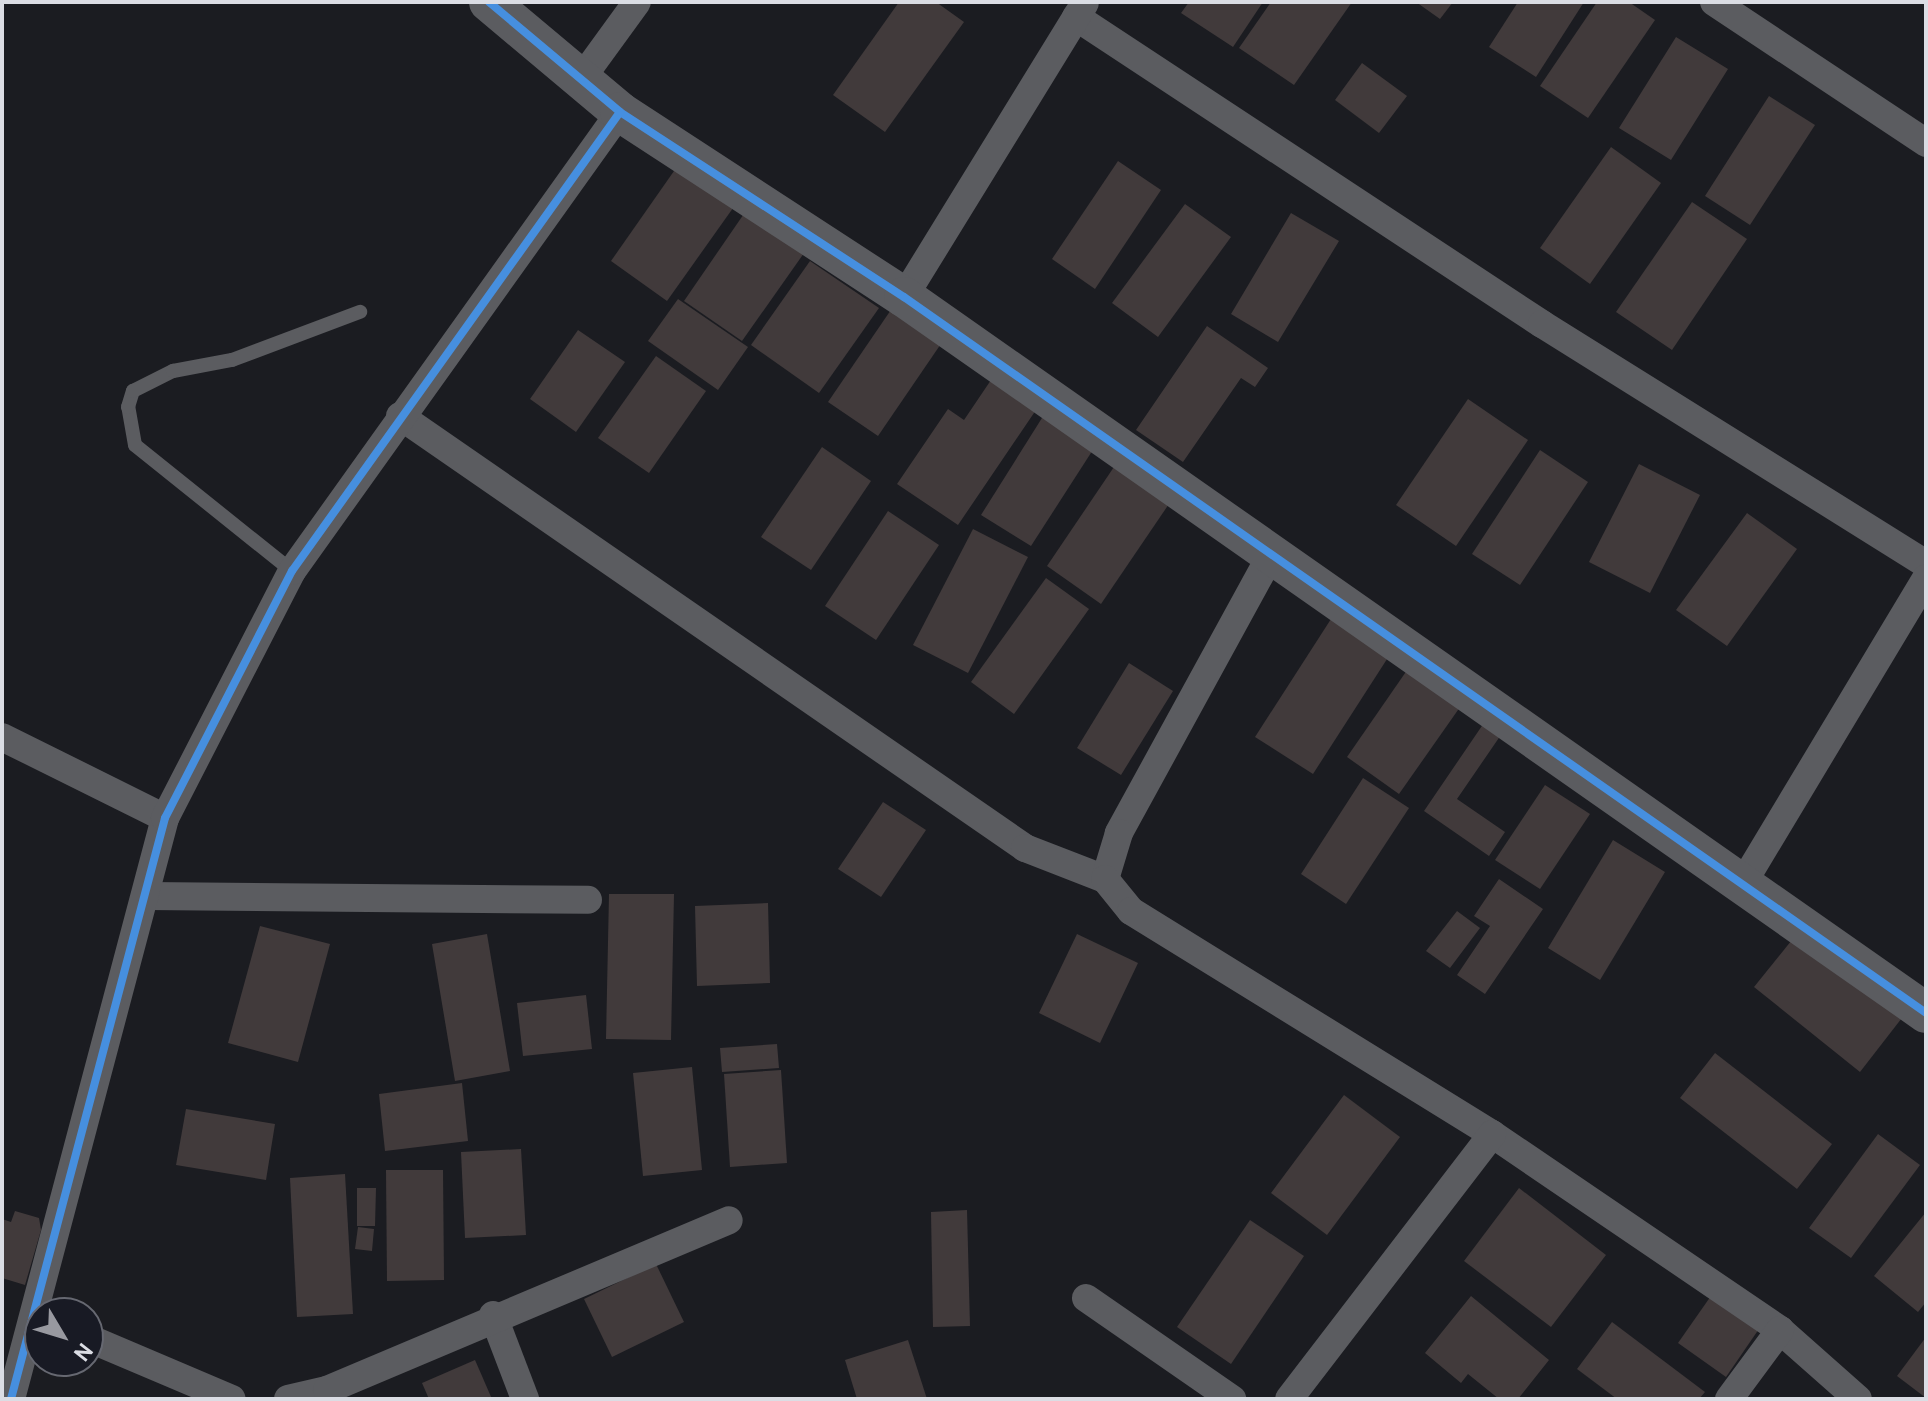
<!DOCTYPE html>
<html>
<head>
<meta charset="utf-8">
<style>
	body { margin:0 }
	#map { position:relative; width:1928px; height:1401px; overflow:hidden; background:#1b1c21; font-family:Overpass,sans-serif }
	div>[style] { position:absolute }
	.building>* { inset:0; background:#413a3b }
	.lane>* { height:14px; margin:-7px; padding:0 7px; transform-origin:7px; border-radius:7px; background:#5b5c60 }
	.street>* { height:28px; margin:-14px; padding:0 14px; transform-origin:14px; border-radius:14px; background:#5b5c60 }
	.secondary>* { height:40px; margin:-20px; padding:0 20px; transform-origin:20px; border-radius:20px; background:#5b5c60 }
	.cycleway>* { height:8px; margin:-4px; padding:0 4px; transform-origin:4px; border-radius:4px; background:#468fdf }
	span { translate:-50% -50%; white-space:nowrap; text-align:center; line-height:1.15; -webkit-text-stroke:7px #181a24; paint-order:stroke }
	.frame { position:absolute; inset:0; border:4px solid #dbdde4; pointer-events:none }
	.north { position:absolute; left:24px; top:1297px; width:80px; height:80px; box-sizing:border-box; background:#181a24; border:2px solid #666871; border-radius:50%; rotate:128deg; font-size:22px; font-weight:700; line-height:32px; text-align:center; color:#dbdde4 }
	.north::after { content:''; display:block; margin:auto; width:28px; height:36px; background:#9899a0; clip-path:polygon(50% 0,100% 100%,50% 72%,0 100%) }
</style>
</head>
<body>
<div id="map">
	<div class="building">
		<i style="clip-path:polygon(899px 2px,936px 2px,964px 22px,885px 132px,833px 95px)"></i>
		<i style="clip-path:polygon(1189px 2px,1263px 2px,1233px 47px,1181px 13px)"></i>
		<i style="clip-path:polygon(1271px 2px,1352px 2px,1294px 85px,1239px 48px)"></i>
		<i style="clip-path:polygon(1416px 2px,1453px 2px,1440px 19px)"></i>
		<i style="clip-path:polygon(1518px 2px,1584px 2px,1536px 77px,1489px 47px)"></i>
		<i style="clip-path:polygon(1597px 2px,1629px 2px,1655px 20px,1588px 118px,1540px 86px)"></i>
		<i style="clip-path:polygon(1676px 37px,1728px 69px,1671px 160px,1619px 128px)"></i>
		<i style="clip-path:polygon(1362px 63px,1407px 96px,1379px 133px,1335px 100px)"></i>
		<i style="clip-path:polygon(1769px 96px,1815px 125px,1750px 225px,1705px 196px)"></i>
		<i style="clip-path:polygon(1611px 147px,1661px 183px,1590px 284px,1540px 248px)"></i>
		<i style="clip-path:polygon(681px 161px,738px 201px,667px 301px,611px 261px)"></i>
		<i style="clip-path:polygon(1118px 161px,1161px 190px,1095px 289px,1052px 259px)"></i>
		<i style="clip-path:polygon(1692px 202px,1747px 239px,1672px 350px,1616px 312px)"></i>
		<i style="clip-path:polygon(1185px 204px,1231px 237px,1158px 337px,1112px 303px)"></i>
		<i style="clip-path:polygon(750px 205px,809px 246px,742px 341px,684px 301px)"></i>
		<i style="clip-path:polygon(1291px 213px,1339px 241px,1278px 342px,1231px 314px)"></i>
		<i style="clip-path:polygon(810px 261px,879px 308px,819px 393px,751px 345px)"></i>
		<i style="clip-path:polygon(678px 299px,748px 347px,718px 390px,648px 341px)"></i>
		<i style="clip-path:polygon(897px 301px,947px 335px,878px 436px,828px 402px)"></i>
		<i style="clip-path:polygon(1207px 326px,1268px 368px,1255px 387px,1241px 378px,1183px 462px,1136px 430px)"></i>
		<i style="clip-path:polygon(578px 330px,625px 362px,576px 432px,530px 399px)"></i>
		<i style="clip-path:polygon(656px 356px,706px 391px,649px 473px,598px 438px)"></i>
		<i style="clip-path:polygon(991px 380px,1036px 410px,958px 525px,897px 484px,948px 409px,964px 420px)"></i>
		<i style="clip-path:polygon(1468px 399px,1528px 440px,1456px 546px,1396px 505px)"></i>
		<i style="clip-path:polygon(1047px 410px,1098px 442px,1031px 546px,981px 515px)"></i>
		<i style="clip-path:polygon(822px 447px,871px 481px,811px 570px,761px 537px)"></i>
		<i style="clip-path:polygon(1540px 450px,1588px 482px,1520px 585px,1472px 554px)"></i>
		<i style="clip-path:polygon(1118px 461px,1173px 498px,1101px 604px,1047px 566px)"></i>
		<i style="clip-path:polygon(1639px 464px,1700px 495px,1650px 593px,1589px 562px)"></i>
		<i style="clip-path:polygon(888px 511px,939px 545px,876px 640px,825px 606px)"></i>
		<i style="clip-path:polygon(1747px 513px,1797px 549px,1727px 646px,1676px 610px)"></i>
		<i style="clip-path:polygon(973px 529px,1028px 557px,968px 673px,913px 645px)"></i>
		<i style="clip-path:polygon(1046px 578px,1089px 609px,1014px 714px,971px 682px)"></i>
		<i style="clip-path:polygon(1331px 619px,1389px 656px,1313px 774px,1255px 737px)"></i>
		<i style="clip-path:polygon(1129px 663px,1173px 691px,1121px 775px,1077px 748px)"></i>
		<i style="clip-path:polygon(1412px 663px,1465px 700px,1399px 794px,1347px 757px)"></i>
		<i style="clip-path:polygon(1488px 717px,1505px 729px,1457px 799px,1505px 832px,1489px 856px,1424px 811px)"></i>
		<i style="clip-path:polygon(1363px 778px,1409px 808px,1346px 904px,1301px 874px)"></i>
		<i style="clip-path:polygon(1545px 785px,1590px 814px,1540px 889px,1495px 860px)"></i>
		<i style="clip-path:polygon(883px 802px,926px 830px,881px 897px,838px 869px)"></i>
		<i style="clip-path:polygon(1613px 840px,1665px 872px,1600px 980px,1548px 948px)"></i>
		<i style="clip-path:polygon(1499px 879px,1543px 909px,1485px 994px,1457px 975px,1490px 926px,1474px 916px)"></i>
		<i style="clip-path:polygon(609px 894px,674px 894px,671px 1040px,606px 1039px)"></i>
		<i style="clip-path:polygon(768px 903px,770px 983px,697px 986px,695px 906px)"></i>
		<i style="clip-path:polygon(1457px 911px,1480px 928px,1450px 968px,1426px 951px)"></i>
		<i style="clip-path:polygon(260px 926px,330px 944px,298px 1062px,228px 1043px)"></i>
		<i style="clip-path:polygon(1800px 930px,1905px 1014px,1860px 1072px,1754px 987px)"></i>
		<i style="clip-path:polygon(487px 934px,510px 1071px,455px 1081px,432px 944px)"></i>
		<i style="clip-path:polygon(1077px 934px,1138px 963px,1100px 1043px,1039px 1013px)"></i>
		<i style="clip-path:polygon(586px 995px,592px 1049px,523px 1056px,517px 1003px)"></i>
		<i style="clip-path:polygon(777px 1044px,779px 1068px,722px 1072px,720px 1048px)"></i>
		<i style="clip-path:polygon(1715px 1053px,1832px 1144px,1797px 1189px,1680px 1098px)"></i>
		<i style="clip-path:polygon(692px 1067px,702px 1170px,643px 1176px,633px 1073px)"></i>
		<i style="clip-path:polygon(781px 1070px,787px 1163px,730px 1167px,724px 1074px)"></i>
		<i style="clip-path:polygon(462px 1083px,468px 1141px,385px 1151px,379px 1094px)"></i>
		<i style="clip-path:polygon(1344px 1095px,1400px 1137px,1327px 1235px,1271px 1193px)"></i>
		<i style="clip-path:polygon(186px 1109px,275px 1124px,266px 1180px,176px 1165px)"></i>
		<i style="clip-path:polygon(1878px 1134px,1920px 1165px,1851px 1258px,1809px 1228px)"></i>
		<i style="clip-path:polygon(521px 1149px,526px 1235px,465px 1238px,461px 1152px)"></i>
		<i style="clip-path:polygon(386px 1170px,443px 1170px,444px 1280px,387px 1281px)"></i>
		<i style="clip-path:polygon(345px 1174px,353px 1314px,297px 1317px,290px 1178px)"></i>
		<i style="clip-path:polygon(357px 1188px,376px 1188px,375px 1226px,357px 1226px)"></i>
		<i style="clip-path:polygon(1519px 1188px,1606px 1255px,1551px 1327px,1464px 1261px)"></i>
		<i style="clip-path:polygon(967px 1210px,970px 1326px,933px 1327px,931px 1212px)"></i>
		<i style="clip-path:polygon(15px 1211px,39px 1218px,41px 1230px,25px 1285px,2px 1278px,2px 1219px,11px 1222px)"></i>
		<i style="clip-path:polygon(1926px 1212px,1926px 1302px,1918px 1312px,1874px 1276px)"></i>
		<i style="clip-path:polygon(1250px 1220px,1304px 1256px,1231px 1364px,1177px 1327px)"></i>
		<i style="clip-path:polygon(358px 1227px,374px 1229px,372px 1251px,355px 1249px)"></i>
		<i style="clip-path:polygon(656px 1264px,684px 1322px,612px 1357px,584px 1299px)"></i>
		<i style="clip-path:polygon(1713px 1293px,1761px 1326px,1726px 1377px,1678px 1343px)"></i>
		<i style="clip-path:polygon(1471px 1296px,1549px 1360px,1518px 1399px,1499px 1399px,1468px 1374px,1461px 1383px,1425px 1353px)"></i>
		<i style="clip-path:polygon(1612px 1322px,1705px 1392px,1699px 1399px,1617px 1399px,1577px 1369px)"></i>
		<i style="clip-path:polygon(1926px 1337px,1926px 1398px,1897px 1376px)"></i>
		<i style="clip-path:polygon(908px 1340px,927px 1399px,857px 1399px,845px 1360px)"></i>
		<i style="clip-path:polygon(475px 1360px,492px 1399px,429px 1399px,422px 1383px)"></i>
	</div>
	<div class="lane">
		<i style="left:292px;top:571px;width:201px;rotate:-141.3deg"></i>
		<i style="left:135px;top:445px;width:39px;rotate:-100deg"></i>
		<i style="left:128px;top:407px;width:17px;rotate:-73deg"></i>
		<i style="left:133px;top:391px;width:45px;rotate:-26.6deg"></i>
		<i style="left:173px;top:371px;width:60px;rotate:-10.6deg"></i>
		<i style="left:232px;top:360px;width:137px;rotate:-20.6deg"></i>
	</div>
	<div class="street">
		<i style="left:1714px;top:2px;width:255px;rotate:33.6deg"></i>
		<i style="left:1076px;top:17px;width:558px;rotate:33.38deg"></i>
		<i style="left:1542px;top:324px;width:453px;rotate:32deg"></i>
		<i style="left:584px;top:75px;width:90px;rotate:-54deg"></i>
		<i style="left:904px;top:297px;width:345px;rotate:-58.4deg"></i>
		<i style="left:400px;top:416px;width:760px;rotate:34.65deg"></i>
		<i style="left:1025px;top:848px;width:86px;rotate:21.2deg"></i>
		<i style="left:1271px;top:555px;width:317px;rotate:118.7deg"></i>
		<i style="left:1119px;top:833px;width:48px;rotate:106.9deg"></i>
		<i style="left:1105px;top:879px;width:41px;rotate:50.9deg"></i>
		<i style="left:1131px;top:911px;width:424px;rotate:31.7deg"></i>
		<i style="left:1492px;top:1134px;width:348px;rotate:34.2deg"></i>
		<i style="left:1780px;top:1330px;width:104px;rotate:41.5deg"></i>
		<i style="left:2px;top:737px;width:182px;rotate:26.4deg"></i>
		<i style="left:1743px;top:883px;width:355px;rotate:-59deg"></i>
		<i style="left:147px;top:896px;width:441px;rotate:0.5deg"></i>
		<i style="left:1086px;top:1298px;width:178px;rotate:34.7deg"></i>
		<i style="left:493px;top:1315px;width:90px;rotate:69.1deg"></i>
		<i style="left:88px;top:1338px;width:156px;rotate:23deg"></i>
		<i style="left:11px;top:1399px;width:601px;rotate:-75.15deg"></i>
		<i style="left:165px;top:818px;width:278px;rotate:-62.8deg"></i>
		<i style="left:292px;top:571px;width:564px;rotate:-54.45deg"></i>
		<i style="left:288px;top:1399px;width:40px;rotate:-13deg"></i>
		<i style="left:327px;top:1390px;width:436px;rotate:-22.9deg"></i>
		<i style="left:1289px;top:1399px;width:334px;rotate:-52.5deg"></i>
		<i style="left:1729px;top:1399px;width:86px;rotate:-53.5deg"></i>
	</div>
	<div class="secondary">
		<i style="left:489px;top:2px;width:171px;rotate:40deg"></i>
		<i style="left:620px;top:112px;width:339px;rotate:33.1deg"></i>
		<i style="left:904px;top:297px;width:1248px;rotate:35.01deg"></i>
	</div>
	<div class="cycleway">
		<i style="left:489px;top:2px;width:171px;rotate:40deg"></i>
		<i style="left:620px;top:112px;width:339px;rotate:33.1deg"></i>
		<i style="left:904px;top:297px;width:1248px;rotate:35.01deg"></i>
		<i style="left:11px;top:1399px;width:601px;rotate:-75.15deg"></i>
		<i style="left:165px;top:818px;width:278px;rotate:-62.8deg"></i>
		<i style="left:292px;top:571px;width:564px;rotate:-54.45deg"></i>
	</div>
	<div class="frame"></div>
	<div class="north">N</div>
</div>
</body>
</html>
